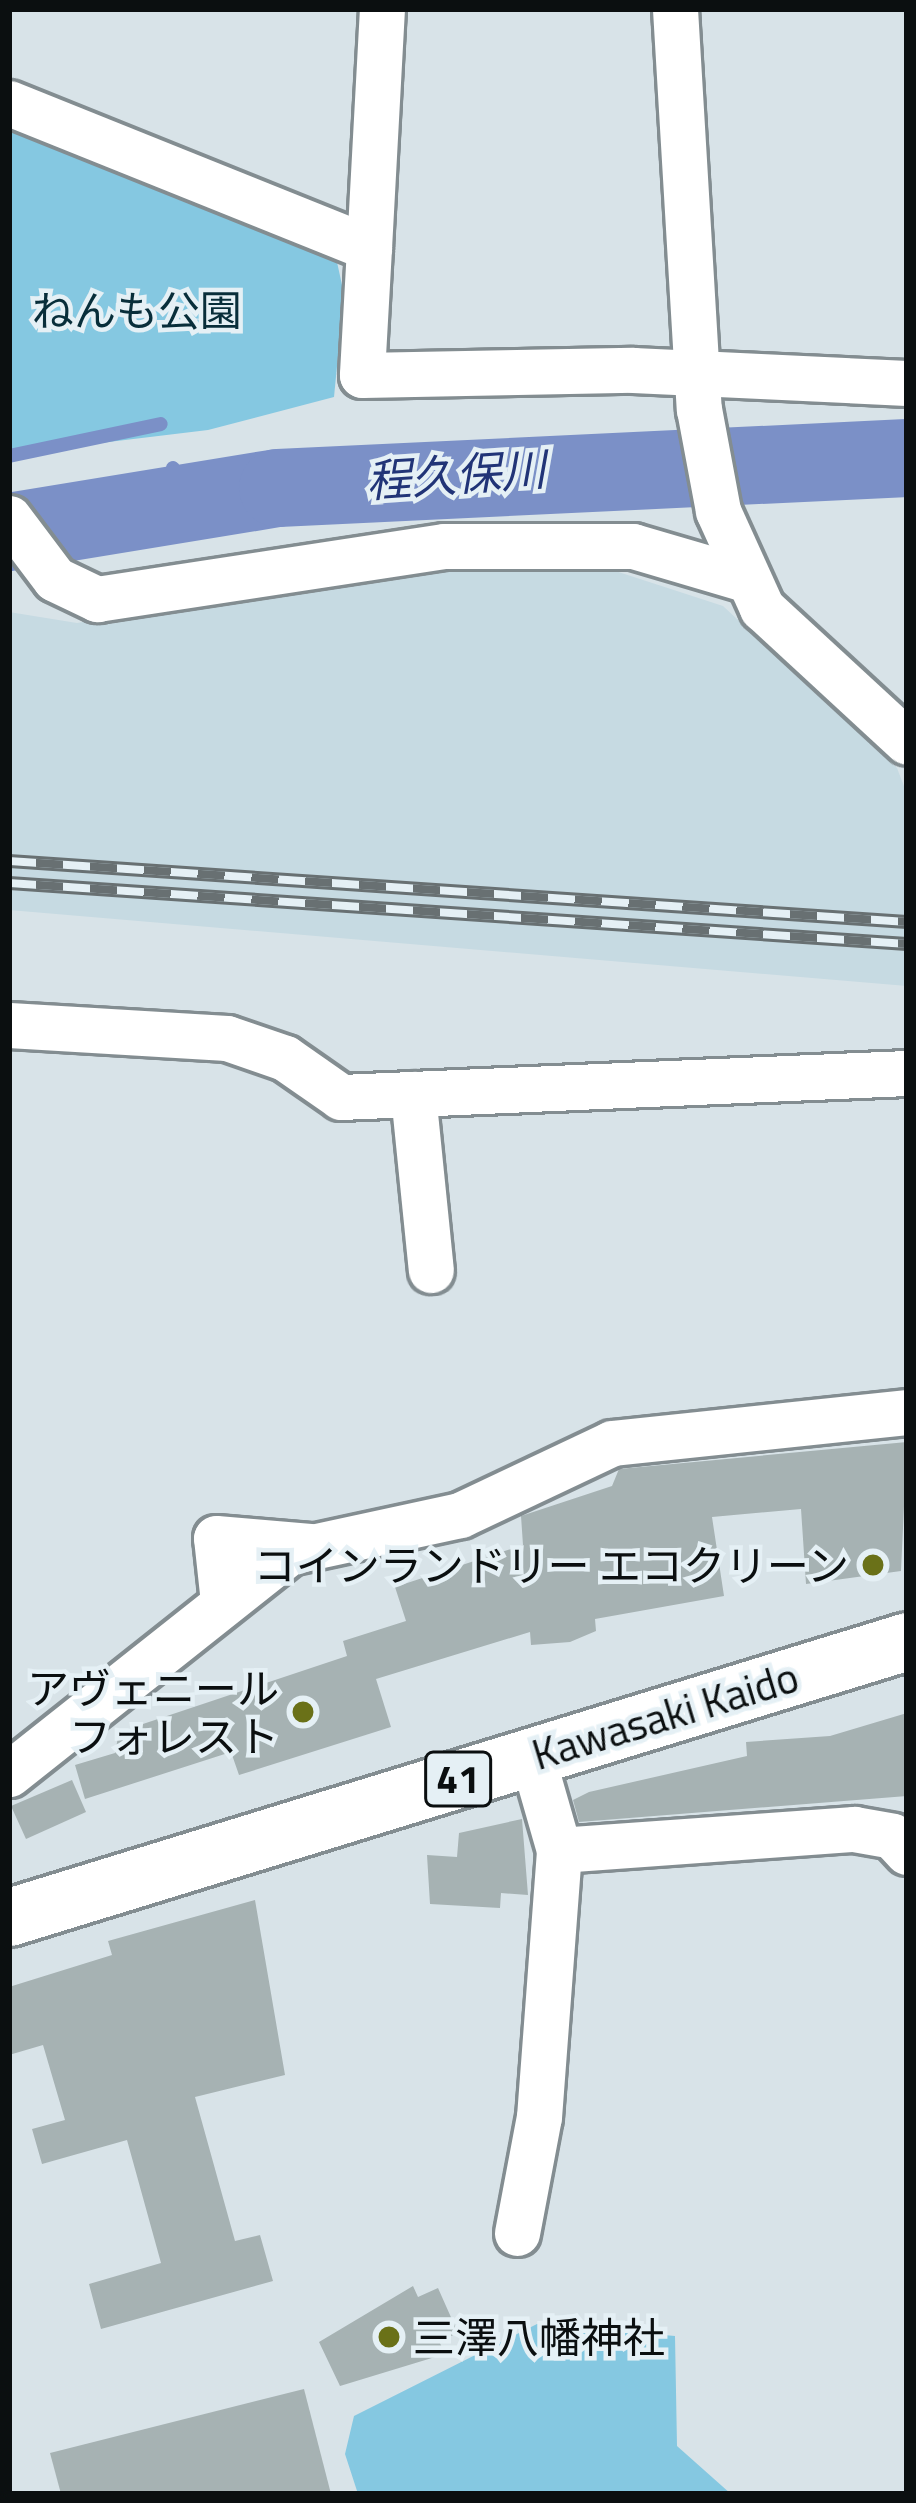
<!DOCTYPE html>
<html>
<head>
<meta charset="utf-8">
<style>
	body { margin:0 }
	#map { position:relative; width:916px; height:2503px; overflow:hidden; background:#d8e3e8; font-family:"Titillium Web","Noto Sans JP",sans-serif }
	div>[style] { position:absolute }
	.built>* { inset:0; background:#c6dae2 }
	.green>* { inset:0; background:#85c8e1 }
	.stream>* { height:14px; margin:-7px; padding:0 7px; transform-origin:7px; border-radius:7px; background:#7b90c7 }
	.river>* { height:78px; margin:-39px; padding:0 39px; transform-origin:39px; border-radius:39px; background:#7b90c7 }
	.building>* { inset:0; background:#a6b2b3 }
	.roads { filter:drop-shadow(3px 0 #838d91) drop-shadow(-3px 0 #838d91) drop-shadow(0 3px #838d91) drop-shadow(0 -3px #838d91) }
	.minor>* { height:45px; margin:-22.5px; padding:0 22.5px; transform-origin:22.5px; border-radius:22.5px; background:#fff }
	.major>* { height:57px; margin:-28.5px; padding:0 28.5px; transform-origin:28.5px; border-radius:28.5px; background:#fff }
	.rail>* { height:14px; margin-top:-7px; transform-origin:0; background:repeating-linear-gradient(90deg,#e5f0f5 0 27px,#687072 0 54px); box-sizing:border-box; border-block:3px solid #687072 }
	.dots>* { width:33px; height:33px; translate:-50% -50%; box-sizing:border-box; border:6px solid #e5f0f5; border-radius:50% }
	span { translate:-50% -50%; white-space:nowrap; text-align:center; line-height:1.15; -webkit-text-stroke:9px #e5f0f5; paint-order:stroke }
	.shield-label span { padding:3px 9px; background:#e5f0f5; border:3px solid; border-radius:9px; -webkit-text-stroke-width:0 }
	.shield-label { font-size:39px; color:#0b0f10; font-weight:700 }
	.park-label { font-size:42px; color:#082e3a }
	.poi-label { font-size:42px; color:#0b0f10 }
	.right { translate:-100% -50%; text-align:right }
	.left { translate:0 -50%; text-align:left }
	.street-label { font-size:42px; color:#0b0f10 }
	.water-label { font-size:45px; color:#213477; font-style:italic }
	.frame { position:absolute; inset:0; border:12px solid #0b0f10; pointer-events:none }
</style>
</head>
<body>
<div id="map">
	<div class="built">
		<i style="clip-path:polygon(600px 566px,723px 606px,897px 768px,907px 794px,907px 986px,9px 910px,9px 612px,77px 623px,421px 567px)"></i>
	</div>
	<div class="green">
		<i style="clip-path:polygon(9px 118px,335px 253px,344px 294px,334px 397px,208px 430px,9px 454px)"></i>
		<i style="clip-path:polygon(537px 2324px,675px 2336px,677px 2446px,731px 2494px,358px 2494px,345px 2454px,354px 2416px)"></i>
	</div>
	<div class="stream">
		<i style="left:9px;top:456px;width:155px;rotate:-11.9deg"></i>
		<i style="left:173px;top:468px;width:36px;rotate:74deg"></i>
	</div>
	<div class="river">
		<i style="left:9px;top:532px;width:273px;rotate:-9.3deg"></i>
		<i style="left:278px;top:488px;width:630px;rotate:-2.73deg"></i>
	</div>
	<div class="building">
		<i style="clip-path:polygon(907px 1442px,901px 1571px,806px 1584px,801px 1509px,712px 1517px,724px 1596px,595px 1619px,596px 1631px,570px 1642px,531px 1645px,530px 1632px,376px 1679px,391px 1727px,239px 1775px,231px 1752px,85px 1799px,75px 1765px,115px 1753px,119px 1732px,347px 1656px,343px 1641px,406px 1621px,395px 1587px,523px 1545px,521px 1516px,612px 1486px,619px 1469px)"></i>
		<i style="clip-path:polygon(907px 1713px,907px 1796px,579px 1822px,573px 1800px,589px 1792px,747px 1756px,746px 1742px,830px 1736px)"></i>
		<i style="clip-path:polygon(72px 1780px,86px 1812px,26px 1839px,11px 1806px)"></i>
		<i style="clip-path:polygon(522px 1819px,528px 1895px,501px 1893px,500px 1908px,430px 1904px,427px 1855px,457px 1857px,459px 1833px)"></i>
		<i style="clip-path:polygon(255px 1900px,285px 2075px,195px 2097px,235px 2241px,260px 2235px,273px 2281px,101px 2329px,89px 2284px,161px 2263px,127px 2140px,42px 2164px,32px 2129px,65px 2120px,43px 2045px,9px 2055px,9px 1987px,112px 1955px,108px 1941px)"></i>
		<i style="clip-path:polygon(413px 2286px,418px 2297px,438px 2288px,458px 2333px,439px 2341px,445px 2354px,340px 2386px,319px 2342px)"></i>
		<i style="clip-path:polygon(304px 2389px,331px 2494px,61px 2494px,50px 2453px)"></i>
	</div>
	<div class="roads">
		<div class="minor">
			<i style="left:675px;top:9px;width:401px;rotate:86.6deg"></i>
			<i style="left:699px;top:409px;width:104px;rotate:79.4deg"></i>
			<i style="left:718px;top:511px;width:107px;rotate:65.6deg"></i>
			<i style="left:762px;top:608px;width:197px;rotate:42.7deg"></i>
			<i style="left:9px;top:103px;width:388px;rotate:21.9deg"></i>
			<i style="left:369px;top:248px;width:127px;rotate:93.2deg"></i>
			<i style="left:362px;top:375px;width:271px;rotate:-1.1deg"></i>
			<i style="left:633px;top:370px;width:274px;rotate:2.7deg"></i>
			<i style="left:369px;top:248px;width:239px;rotate:-86.9deg"></i>
			<i style="left:9px;top:518px;width:76px;rotate:53deg"></i>
			<i style="left:55px;top:579px;width:47px;rotate:25.5deg"></i>
			<i style="left:97px;top:599px;width:351px;rotate:-8.7deg"></i>
			<i style="left:444px;top:546px;width:189px"></i>
			<i style="left:633px;top:546px;width:114px;rotate:16.4deg"></i>
			<i style="left:9px;top:1025px;width:218px;rotate:3.4deg"></i>
			<i style="left:227px;top:1038px;width:61px;rotate:19deg"></i>
			<i style="left:285px;top:1058px;width:68px;rotate:34.9deg"></i>
			<i style="left:341px;top:1097px;width:567px;rotate:-2.43deg"></i>
			<i style="left:413px;top:1094px;width:177px;rotate:84.2deg"></i>
			<i style="left:223px;top:1602px;width:64px;rotate:-96.2deg"></i>
			<i style="left:216px;top:1538px;width:94px;rotate:4.9deg"></i>
			<i style="left:532px;top:1756px;width:98px;rotate:74deg"></i>
			<i style="left:559px;top:1850px;width:296px;rotate:-4.1deg"></i>
			<i style="left:854px;top:1829px;width:39px;rotate:10deg"></i>
			<i style="left:892px;top:1836px;width:22px;rotate:47deg"></i>
			<i style="left:9px;top:1774px;width:357px;rotate:-38.4deg"></i>
			<i style="left:289px;top:1552px;width:175px;rotate:-12.2deg"></i>
			<i style="left:460px;top:1515px;width:168px;rotate:-25.3deg"></i>
			<i style="left:612px;top:1443px;width:297px;rotate:-6deg"></i>
			<i style="left:517px;top:2233px;width:118px;rotate:-79.3deg"></i>
			<i style="left:539px;top:2117px;width:268px;rotate:-85.7deg"></i>
		</div>
		<div class="major">
			<i style="left:9px;top:1917px;width:939px;rotate:-17.08deg"></i>
		</div>
	</div>
	<div class="rail">
		<i style="left:9px;top:861px;width:900px;rotate:3.89deg"></i>
		<i style="left:9px;top:883px;width:900px;rotate:3.89deg"></i>
	</div>
	<div class="dots">
		<i style="left:873px;top:1565px;background:#6a7118"></i>
		<i style="left:303px;top:1712px;background:#6a7118"></i>
		<i style="left:389px;top:2337px;background:#6a7118"></i>
	</div>
	<div class="shield-label">
		<span style="left:458px;top:1779px">41</span>
	</div>
	<div class="park-label">
		<span style="left:137px;top:310px">ねんも公園</span>
	</div>
	<div class="poi-label">
		<span class="right" style="left:849px;top:1565px">コインランドリー エコクリーン</span>
		<span class="right" style="left:279px;top:1712px">アヴェニール<br>フォレスト</span>
		<span class="left" style="left:413px;top:2337px">三澤八幡神社</span>
	</div>
	<div class="street-label">
		<span style="left:665px;top:1715px;rotate:-17deg">Kawasaki Kaido</span>
	</div>
	<div class="water-label">
		<span style="left:456px;top:475px;rotate:-4deg">程久保川</span>
	</div>
	<div class="frame"></div>
</div>
</body>
</html>
